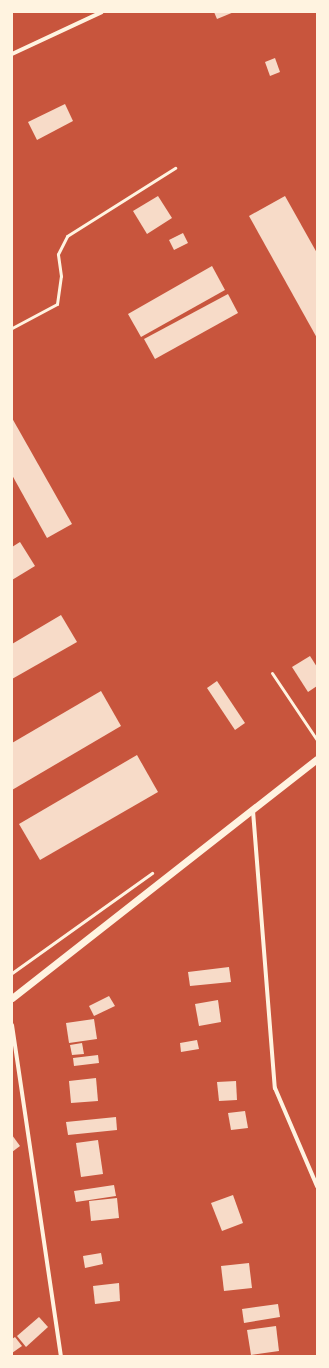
<!DOCTYPE html>
<html>
<head>
<meta charset="utf-8">
<style>
	body { margin:0 }
	#map { position:relative; width:329px; height:1368px; overflow:hidden; background:#c8553d; font-family:"Exo 2",sans-serif }
	div>[style] { position:absolute }
	.building>* { inset:0; background:#f7dbc8 }
	.path>* { height:2.5px; margin:-1.25px; padding:0 1.25px; transform-origin:1.25px; border-radius:1.25px; background:#fff3e0 }
	.service>* { height:3px; margin:-1.5px; padding:0 1.5px; transform-origin:1.5px; border-radius:1.5px; background:#fff3e0 }
	.minor>* { height:4px; margin:-2px; padding:0 2px; transform-origin:2px; border-radius:2px; background:#fff3e0 }
	.tertiary>* { height:7px; margin:-3.5px; padding:0 3.5px; transform-origin:3.5px; border-radius:3.5px; background:#fff3e0 }
	span { translate:-50% -50%; white-space:nowrap; text-align:center; line-height:1.15; -webkit-text-stroke:4px #fff3e0; paint-order:stroke }
	.frame { position:absolute; inset:0; border:13px solid #fff3e0; pointer-events:none }
</style>
</head>
<body>
<div id="map">
	<div class="building">
		<i style="clip-path:polygon(214px 12px,234px 12px,217px 19px)"></i>
		<i style="clip-path:polygon(275px 58px,280px 72px,270px 76px,265px 62px)"></i>
		<i style="clip-path:polygon(65px 104px,73px 121px,37px 140px,28px 122px)"></i>
		<i style="clip-path:polygon(158px 196px,172px 218px,147px 234px,133px 211px)"></i>
		<i style="clip-path:polygon(285px 196px,317px 253px,317px 338px,249px 216px)"></i>
		<i style="clip-path:polygon(183px 233px,188px 243px,174px 250px,169px 240px)"></i>
		<i style="clip-path:polygon(212px 266px,225px 290px,141px 337px,128px 314px)"></i>
		<i style="clip-path:polygon(228px 294px,238px 313px,155px 359px,144px 339px)"></i>
		<i style="clip-path:polygon(12px 418px,72px 524px,47px 538px,12px 475px)"></i>
		<i style="clip-path:polygon(20px 542px,35px 566px,12px 580px,12px 547px)"></i>
		<i style="clip-path:polygon(61px 615px,77px 642px,12px 679px,12px 644px)"></i>
		<i style="clip-path:polygon(310px 656px,317px 667px,317px 686px,308px 692px,292px 667px)"></i>
		<i style="clip-path:polygon(217px 681px,245px 723px,235px 730px,207px 688px)"></i>
		<i style="clip-path:polygon(101px 691px,121px 726px,12px 790px,12px 743px)"></i>
		<i style="clip-path:polygon(137px 755px,158px 792px,40px 860px,19px 824px)"></i>
		<i style="clip-path:polygon(229px 967px,231px 982px,190px 986px,188px 972px)"></i>
		<i style="clip-path:polygon(109px 996px,115px 1006px,94px 1016px,89px 1006px)"></i>
		<i style="clip-path:polygon(218px 1000px,221px 1022px,199px 1026px,195px 1004px)"></i>
		<i style="clip-path:polygon(94px 1019px,97px 1039px,69px 1043px,66px 1023px)"></i>
		<i style="clip-path:polygon(197px 1040px,199px 1049px,181px 1052px,180px 1043px)"></i>
		<i style="clip-path:polygon(82px 1043px,84px 1054px,72px 1055px,70px 1045px)"></i>
		<i style="clip-path:polygon(98px 1055px,99px 1063px,74px 1066px,73px 1058px)"></i>
		<i style="clip-path:polygon(96px 1078px,98px 1101px,71px 1103px,69px 1081px)"></i>
		<i style="clip-path:polygon(236px 1081px,237px 1100px,219px 1101px,217px 1082px)"></i>
		<i style="clip-path:polygon(245px 1111px,248px 1128px,231px 1130px,228px 1113px)"></i>
		<i style="clip-path:polygon(116px 1117px,117px 1130px,68px 1135px,66px 1122px)"></i>
		<i style="clip-path:polygon(12px 1135px,20px 1146px,12px 1152px)"></i>
		<i style="clip-path:polygon(98px 1140px,103px 1174px,81px 1177px,76px 1143px)"></i>
		<i style="clip-path:polygon(114px 1185px,116px 1196px,76px 1202px,74px 1191px)"></i>
		<i style="clip-path:polygon(233px 1195px,243px 1223px,222px 1231px,211px 1203px)"></i>
		<i style="clip-path:polygon(117px 1198px,119px 1218px,91px 1221px,89px 1201px)"></i>
		<i style="clip-path:polygon(101px 1253px,103px 1264px,85px 1268px,83px 1256px)"></i>
		<i style="clip-path:polygon(249px 1263px,252px 1288px,224px 1291px,221px 1266px)"></i>
		<i style="clip-path:polygon(119px 1283px,120px 1301px,95px 1304px,93px 1286px)"></i>
		<i style="clip-path:polygon(278px 1304px,280px 1317px,244px 1323px,242px 1309px)"></i>
		<i style="clip-path:polygon(39px 1317px,48px 1327px,26px 1347px,17px 1336px)"></i>
		<i style="clip-path:polygon(276px 1326px,279px 1351px,251px 1355px,247px 1330px)"></i>
		<i style="clip-path:polygon(15px 1337px,22px 1346px,12px 1353px,12px 1339px)"></i>
	</div>
	<div class="path">
		<i style="left:12px;top:973px;width:172px;rotate:-35.5deg"></i>
	</div>
	<div class="service">
		<i style="left:12px;top:328px;width:51px;rotate:-28.1deg"></i>
		<i style="left:57px;top:304px;width:28px;rotate:-82deg"></i>
		<i style="left:61px;top:276px;width:22px;rotate:-98deg"></i>
		<i style="left:58px;top:254px;width:20px;rotate:-63deg"></i>
		<i style="left:67px;top:236px;width:128px;rotate:-32.2deg"></i>
		<i style="left:272px;top:673px;width:81px;rotate:56.1deg"></i>
	</div>
	<div class="minor">
		<i style="left:12px;top:54px;width:99px;rotate:-25deg"></i>
		<i style="left:253px;top:811px;width:278px;rotate:85.5deg"></i>
		<i style="left:275px;top:1088px;width:107px;rotate:66.8deg"></i>
		<i style="left:12px;top:1025px;width:335px;rotate:81.6deg"></i>
	</div>
	<div class="tertiary">
		<i style="left:12px;top:998px;width:387px;rotate:-38.1deg"></i>
	</div>
	<div class="frame"></div>
</div>
</body>
</html>
